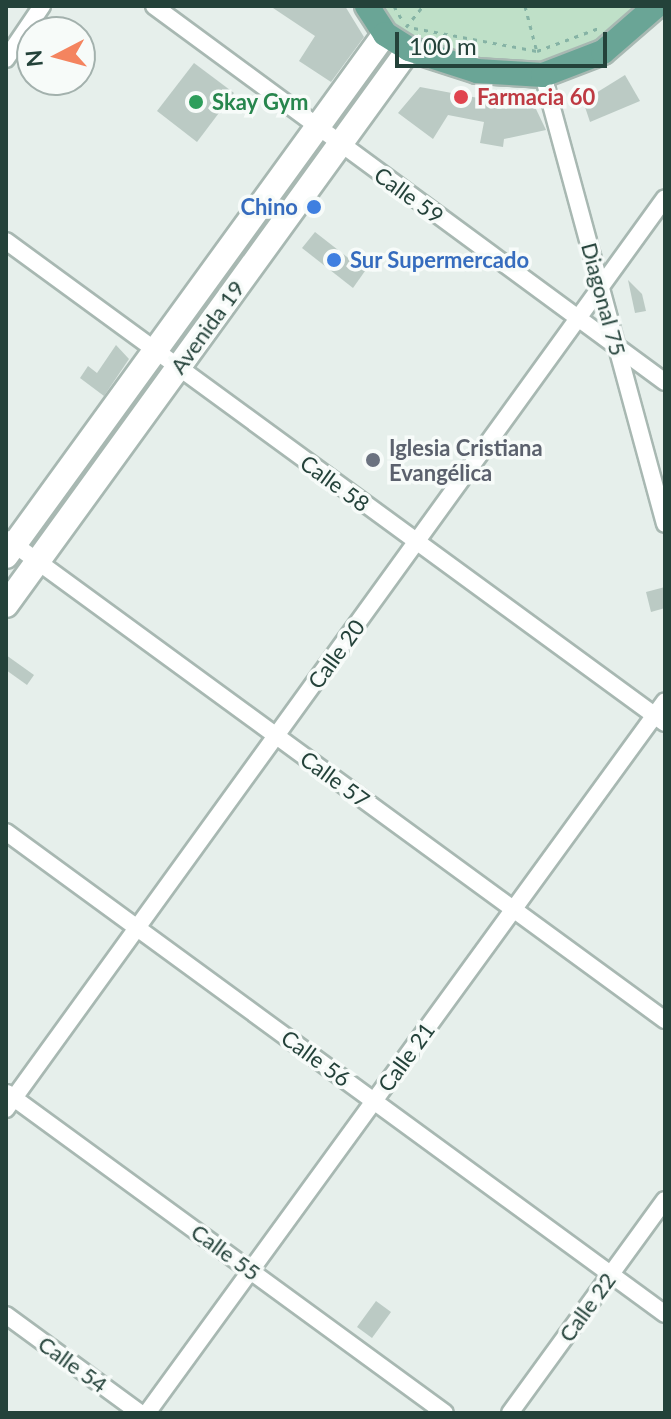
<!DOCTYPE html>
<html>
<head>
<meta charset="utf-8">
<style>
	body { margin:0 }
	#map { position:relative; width:671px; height:1419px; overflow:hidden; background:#e6efeb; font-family:Lato,sans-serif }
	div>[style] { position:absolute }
	.green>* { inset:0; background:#bfe0c8 }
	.building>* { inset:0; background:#bbcac4 }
	.path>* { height:3px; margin-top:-1.5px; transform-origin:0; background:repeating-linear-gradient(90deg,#86b3a5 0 4px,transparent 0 10px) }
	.roads { filter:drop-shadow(2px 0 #a8b8b2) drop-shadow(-2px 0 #a8b8b2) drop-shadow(0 2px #a8b8b2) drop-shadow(0 -2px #a8b8b2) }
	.street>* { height:16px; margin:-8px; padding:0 8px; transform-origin:8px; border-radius:8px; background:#fff }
	.secondary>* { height:24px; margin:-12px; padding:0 12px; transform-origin:12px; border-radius:12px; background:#fff }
	.primary>* { height:24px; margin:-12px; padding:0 12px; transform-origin:12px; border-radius:12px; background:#6aa596 }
	.dots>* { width:22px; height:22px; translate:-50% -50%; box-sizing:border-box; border:4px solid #f7fbf9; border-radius:50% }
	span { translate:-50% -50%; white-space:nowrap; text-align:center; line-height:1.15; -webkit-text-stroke:7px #f7fbf9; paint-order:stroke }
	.health-label { font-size:22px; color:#be3a42; font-weight:700 }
	.left { translate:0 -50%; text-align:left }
	.leisure-label { font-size:22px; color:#27864d; font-weight:700 }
	.street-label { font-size:22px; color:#24423a }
	.shop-label { font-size:22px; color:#366cbe; font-weight:700 }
	.right { translate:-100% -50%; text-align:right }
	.worship-label { font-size:22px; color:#5b616d; font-weight:700 }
	.frame { position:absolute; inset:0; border:8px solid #24423a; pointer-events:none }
	.north { position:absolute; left:16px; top:16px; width:80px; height:80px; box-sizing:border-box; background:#f7fbf9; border:2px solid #a3b1ad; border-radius:50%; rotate:264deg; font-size:22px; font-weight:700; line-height:32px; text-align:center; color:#24423a }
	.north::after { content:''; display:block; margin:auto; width:28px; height:36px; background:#f4845f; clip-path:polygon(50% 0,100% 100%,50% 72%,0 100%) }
	.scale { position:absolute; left:395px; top:32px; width:212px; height:36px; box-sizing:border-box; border:4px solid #24423a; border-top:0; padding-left:10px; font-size:24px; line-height:28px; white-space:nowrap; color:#24423a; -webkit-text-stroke:6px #f7fbf9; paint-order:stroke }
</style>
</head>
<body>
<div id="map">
	<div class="green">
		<i style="clip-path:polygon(376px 6px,649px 6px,573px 60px,490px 70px,388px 28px)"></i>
	</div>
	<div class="building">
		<i style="clip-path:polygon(270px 6px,345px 6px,364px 37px,331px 82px,299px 61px,315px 36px)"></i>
		<i style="clip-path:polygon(194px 63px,234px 93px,197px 142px,157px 111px)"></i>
		<i style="clip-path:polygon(625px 75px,640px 101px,590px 122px,583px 101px)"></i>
		<i style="clip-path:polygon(420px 87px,536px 109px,546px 130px,504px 139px,503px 147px,480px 143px,484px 122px,448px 115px,433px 139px,398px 113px)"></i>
		<i style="clip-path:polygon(315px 232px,365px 271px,353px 288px,302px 248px)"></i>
		<i style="clip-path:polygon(628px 280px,642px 294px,646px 311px,635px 313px)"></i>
		<i style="clip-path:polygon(116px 345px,129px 359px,104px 396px,80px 378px,88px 366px,97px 373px)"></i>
		<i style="clip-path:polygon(665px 587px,665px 608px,651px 612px,646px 592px)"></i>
		<i style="clip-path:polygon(6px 655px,34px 675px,27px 685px,6px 670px)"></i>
		<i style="clip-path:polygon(376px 1301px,391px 1312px,372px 1338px,357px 1327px)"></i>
	</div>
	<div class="path">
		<i style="left:394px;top:6px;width:20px;rotate:60deg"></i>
		<i style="left:525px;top:6px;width:48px;rotate:75.4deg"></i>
		<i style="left:406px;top:27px;width:27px;rotate:-51deg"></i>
		<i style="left:414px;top:28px;width:125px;rotate:10.6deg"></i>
		<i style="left:537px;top:51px;width:66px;rotate:-20.4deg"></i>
	</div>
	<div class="roads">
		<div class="street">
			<i style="left:154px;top:6px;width:634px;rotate:36.35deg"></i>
			<i style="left:6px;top:59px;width:64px;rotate:-55.8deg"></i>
			<i style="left:543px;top:75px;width:465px;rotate:74.8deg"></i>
			<i style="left:6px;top:241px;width:816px;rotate:36.18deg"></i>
			<i style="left:7px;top:539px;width:815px;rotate:36.17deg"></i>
			<i style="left:6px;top:832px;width:816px;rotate:36.18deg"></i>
			<i style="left:7px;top:1093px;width:542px;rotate:36.15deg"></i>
			<i style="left:6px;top:1109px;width:1124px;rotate:-54.12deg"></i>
			<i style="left:6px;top:1315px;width:166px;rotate:36.2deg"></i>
			<i style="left:147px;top:1413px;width:880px;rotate:-53.96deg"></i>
			<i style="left:510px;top:1413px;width:263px;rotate:-54deg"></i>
		</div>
		<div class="secondary">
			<i style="left:6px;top:556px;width:645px;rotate:-54.02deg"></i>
			<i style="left:6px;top:605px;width:687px;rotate:-54.06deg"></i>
		</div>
		<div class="primary">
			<i style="left:367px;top:6px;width:33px;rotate:57deg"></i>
			<i style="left:385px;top:34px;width:28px;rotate:32deg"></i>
			<i style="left:409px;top:49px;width:71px;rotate:17.9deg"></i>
			<i style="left:477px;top:71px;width:66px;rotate:3.5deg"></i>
			<i style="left:543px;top:75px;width:64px;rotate:-21deg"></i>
			<i style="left:603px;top:52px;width:70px;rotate:-41deg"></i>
		</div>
	</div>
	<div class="dots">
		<i style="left:461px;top:97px;background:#e0444e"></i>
		<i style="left:196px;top:102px;background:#2e9e5b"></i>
		<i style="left:314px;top:207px;background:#3f7fe0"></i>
		<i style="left:334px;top:260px;background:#3f7fe0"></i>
		<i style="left:373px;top:460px;background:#6b7280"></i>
	</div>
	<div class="health-label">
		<span class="left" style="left:477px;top:97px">Farmacia 60</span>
	</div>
	<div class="leisure-label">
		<span class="left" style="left:212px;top:102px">Skay Gym</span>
	</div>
	<div class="street-label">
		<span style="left:409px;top:195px;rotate:36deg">Calle 59</span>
		<span style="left:604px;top:299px;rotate:75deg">Diagonal 75</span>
		<span style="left:207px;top:327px;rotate:-54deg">Avenida 19</span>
		<span style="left:335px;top:483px;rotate:36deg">Calle 58</span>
		<span style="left:336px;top:654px;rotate:-54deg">Calle 20</span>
		<span style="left:335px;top:779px;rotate:36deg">Calle 57</span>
		<span style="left:406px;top:1057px;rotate:-54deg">Calle 21</span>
		<span style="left:316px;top:1058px;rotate:36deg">Calle 56</span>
		<span style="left:226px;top:1252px;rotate:36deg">Calle 55</span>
		<span style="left:587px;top:1307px;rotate:-54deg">Calle 22</span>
		<span style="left:73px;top:1364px;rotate:36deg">Calle 54</span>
	</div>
	<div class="shop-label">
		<span class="right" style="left:298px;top:207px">Chino</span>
		<span class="left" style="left:350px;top:260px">Sur Supermercado</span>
	</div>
	<div class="worship-label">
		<span class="left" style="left:389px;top:460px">Iglesia Cristiana<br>Evangélica</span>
	</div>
	<div class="frame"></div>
	<div class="north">N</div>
	<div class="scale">100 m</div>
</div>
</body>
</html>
